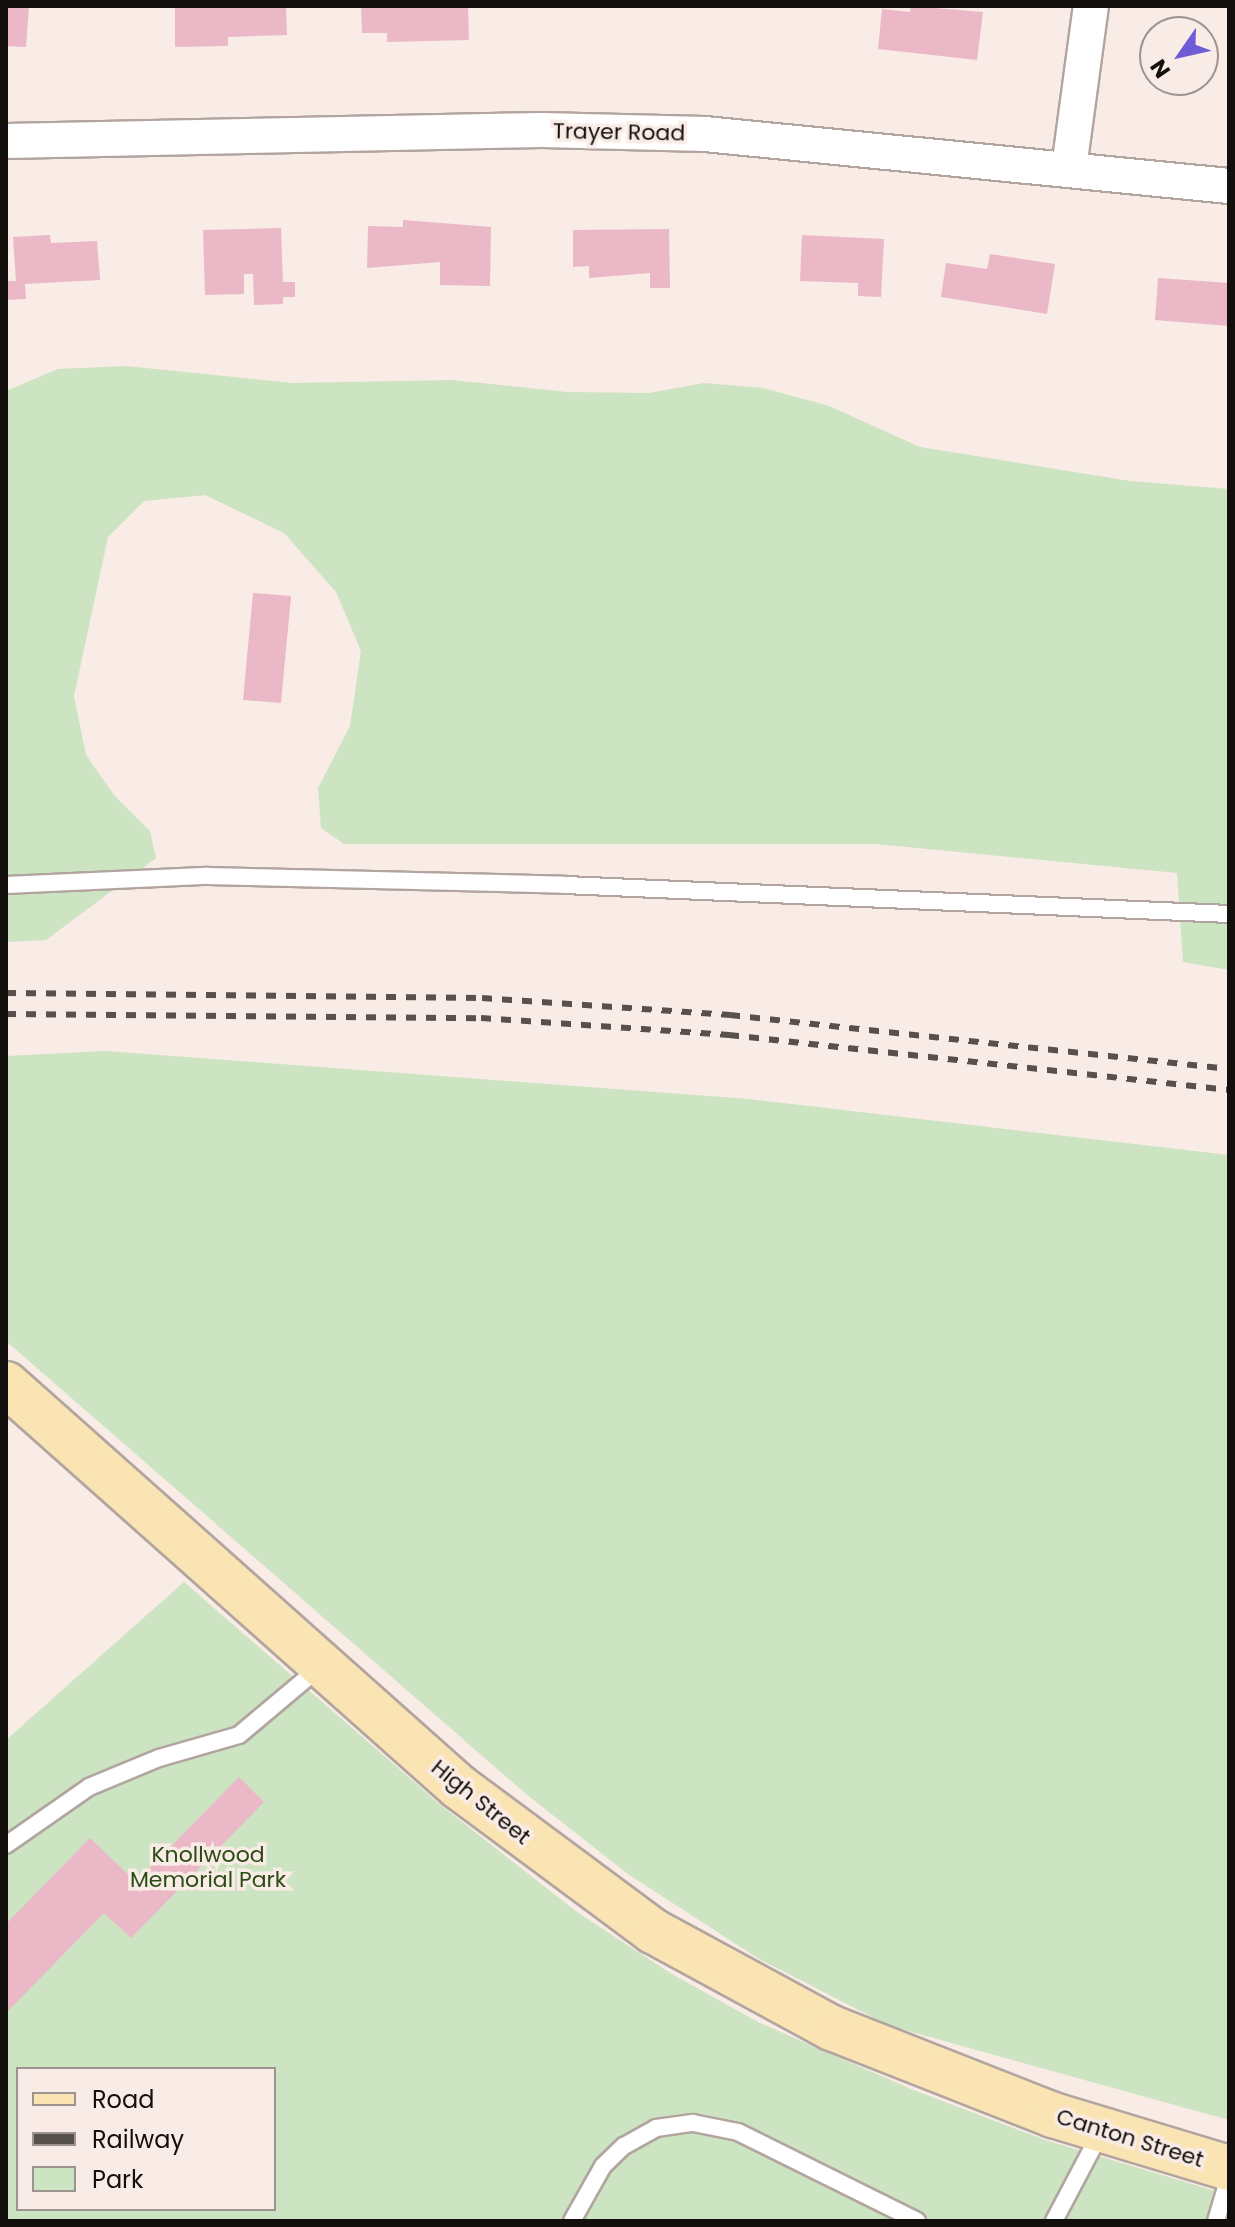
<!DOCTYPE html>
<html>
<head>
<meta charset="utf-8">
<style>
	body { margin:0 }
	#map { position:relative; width:1235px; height:2227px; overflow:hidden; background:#f9ebe5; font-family:Poppins,sans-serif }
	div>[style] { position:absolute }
	.green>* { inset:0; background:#cce4c1 }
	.building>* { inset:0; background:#ebb8c7 }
	.roads { filter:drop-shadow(2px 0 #b2a59f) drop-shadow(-2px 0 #b2a59f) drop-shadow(0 2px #b2a59f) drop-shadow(0 -2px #b2a59f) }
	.lane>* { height:16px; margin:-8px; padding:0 8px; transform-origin:8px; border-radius:8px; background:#fff }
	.street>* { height:34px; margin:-17px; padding:0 17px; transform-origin:17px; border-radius:17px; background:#fff }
	.secondary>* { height:44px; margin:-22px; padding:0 22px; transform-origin:22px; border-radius:22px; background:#fae4b4 }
	.rail>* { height:6px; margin-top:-3px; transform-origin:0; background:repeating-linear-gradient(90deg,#57504d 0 10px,transparent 0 20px) }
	span { translate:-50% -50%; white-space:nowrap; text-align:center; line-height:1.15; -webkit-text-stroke:7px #f9ebe5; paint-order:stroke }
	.street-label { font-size:22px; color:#130f0d }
	.park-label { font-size:22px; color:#2a4c16 }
	.frame { position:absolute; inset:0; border:8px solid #130f0d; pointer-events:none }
	.legend { position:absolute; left:16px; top:2067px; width:260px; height:144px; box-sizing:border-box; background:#f9ebe5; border:2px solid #9d938f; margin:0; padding:10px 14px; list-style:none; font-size:24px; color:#130f0d }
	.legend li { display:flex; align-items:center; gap:16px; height:40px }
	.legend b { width:40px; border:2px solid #9d938f }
	.north { position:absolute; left:1139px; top:16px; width:80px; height:80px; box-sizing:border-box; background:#f9ebe5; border:2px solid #9d938f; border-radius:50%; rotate:236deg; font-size:22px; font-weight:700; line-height:32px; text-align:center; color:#130f0d }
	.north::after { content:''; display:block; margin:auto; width:28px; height:36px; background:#6d5cd6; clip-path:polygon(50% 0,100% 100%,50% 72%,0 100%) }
</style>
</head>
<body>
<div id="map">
	<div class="green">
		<i style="clip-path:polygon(126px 366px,292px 383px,452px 380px,567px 392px,649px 393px,704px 383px,763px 388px,829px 406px,920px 447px,1130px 481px,1229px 489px,1229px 970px,1183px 962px,1177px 873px,876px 844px,344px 844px,321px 828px,318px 788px,350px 726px,361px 651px,336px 592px,284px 533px,205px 495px,144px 501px,108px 537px,74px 696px,86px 755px,114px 795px,150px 831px,156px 858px,46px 940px,6px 942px,6px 391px,58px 369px)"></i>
		<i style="clip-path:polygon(106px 1051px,749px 1099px,1229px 1155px,1229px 2120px,890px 2026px,759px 1959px,628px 1874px,526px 1794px,6px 1341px,6px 1056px)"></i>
		<i style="clip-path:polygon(evenodd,184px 1582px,443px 1807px,577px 1912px,670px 1973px,758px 2022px,911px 2089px,1045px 2140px,1229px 2195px,1229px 2221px,6px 2221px,6px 1740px,184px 1582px,18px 2069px,274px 2069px,274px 2209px,18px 2209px,18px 2069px)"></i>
	</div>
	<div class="building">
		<i style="clip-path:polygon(6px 6px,29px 6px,26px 47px,6px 46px)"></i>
		<i style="clip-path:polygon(175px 6px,286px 6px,287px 35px,228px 37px,228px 46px,175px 47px)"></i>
		<i style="clip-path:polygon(361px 6px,468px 6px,469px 40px,387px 42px,387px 33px,362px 33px)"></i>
		<i style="clip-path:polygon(911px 6px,983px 12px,977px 60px,878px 49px,882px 9px,910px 12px)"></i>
		<i style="clip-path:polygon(403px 220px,491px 227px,490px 286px,440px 285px,440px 262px,367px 268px,368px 226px,403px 227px)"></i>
		<i style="clip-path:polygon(281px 228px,283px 282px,295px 282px,295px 297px,283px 297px,283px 304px,254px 305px,253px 274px,244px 274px,244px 294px,205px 295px,203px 230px)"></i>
		<i style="clip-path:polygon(669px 229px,670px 288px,650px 288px,650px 273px,589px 278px,589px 266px,573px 267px,573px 230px)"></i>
		<i style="clip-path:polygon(50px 235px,51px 243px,97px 241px,100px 280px,25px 284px,26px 299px,6px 300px,6px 281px,16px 281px,13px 237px)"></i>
		<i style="clip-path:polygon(802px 235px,884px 239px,881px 297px,858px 296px,858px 283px,800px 281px)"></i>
		<i style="clip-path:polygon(990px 254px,1055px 264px,1047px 314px,941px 297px,946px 263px,987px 269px)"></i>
		<i style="clip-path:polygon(1158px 278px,1229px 283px,1229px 326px,1155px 320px)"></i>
		<i style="clip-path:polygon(253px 593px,291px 596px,281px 703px,243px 700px)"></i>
		<i style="clip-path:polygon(239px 1777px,264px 1802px,131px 1938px,104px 1913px,6px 2013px,6px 1924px,90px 1838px,136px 1882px)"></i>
	</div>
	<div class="roads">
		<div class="lane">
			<i style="left:6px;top:885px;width:202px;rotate:-2.6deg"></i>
			<i style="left:208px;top:876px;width:357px;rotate:1.4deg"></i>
			<i style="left:565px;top:885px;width:665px;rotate:2.5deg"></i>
			<i style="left:6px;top:1845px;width:101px;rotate:-34.9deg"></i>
			<i style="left:89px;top:1787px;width:76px;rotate:-22.5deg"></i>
			<i style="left:159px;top:1758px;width:83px;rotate:-16deg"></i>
			<i style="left:239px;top:1735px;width:106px;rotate:-40deg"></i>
			<i style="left:572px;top:2221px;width:63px;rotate:-60.6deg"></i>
			<i style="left:603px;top:2166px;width:29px;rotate:-44deg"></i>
			<i style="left:624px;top:2146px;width:37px;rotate:-29deg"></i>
			<i style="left:656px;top:2128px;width:37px;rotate:-8deg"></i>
			<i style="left:693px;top:2123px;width:46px;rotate:11.3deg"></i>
			<i style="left:738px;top:2132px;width:200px;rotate:26.4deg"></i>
			<i style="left:1054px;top:2221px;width:101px;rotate:-62.2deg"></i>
			<i style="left:1216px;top:2221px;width:46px;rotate:-73.5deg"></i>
		</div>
		<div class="street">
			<i style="left:6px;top:141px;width:536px;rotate:-1.18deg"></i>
			<i style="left:542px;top:130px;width:163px;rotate:1.4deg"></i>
			<i style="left:705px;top:134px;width:527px;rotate:5.67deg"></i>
			<i style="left:1069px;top:168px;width:163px;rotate:-82.3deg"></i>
		</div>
		<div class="secondary">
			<i style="left:6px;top:1384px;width:606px;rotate:41.66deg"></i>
			<i style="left:459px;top:1787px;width:242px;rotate:36.6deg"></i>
			<i style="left:653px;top:1931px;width:204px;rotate:28.5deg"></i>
			<i style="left:832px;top:2028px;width:238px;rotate:21.5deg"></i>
			<i style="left:1053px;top:2115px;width:184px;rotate:16.8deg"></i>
		</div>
	</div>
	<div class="rail">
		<i style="left:6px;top:993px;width:476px;rotate:0.6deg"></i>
		<i style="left:482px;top:998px;width:249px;rotate:3.9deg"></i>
		<i style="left:730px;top:1015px;width:502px;rotate:6.18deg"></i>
		<i style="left:6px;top:1014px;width:475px;rotate:0.5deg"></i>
		<i style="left:481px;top:1018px;width:249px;rotate:3.9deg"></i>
		<i style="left:729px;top:1035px;width:503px;rotate:6.28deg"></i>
	</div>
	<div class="street-label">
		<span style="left:619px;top:132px;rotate:1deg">Trayer Road</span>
		<span style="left:481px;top:1802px;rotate:39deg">High Street</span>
		<span style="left:1130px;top:2138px;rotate:17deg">Canton Street</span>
	</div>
	<div class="park-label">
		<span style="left:208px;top:1867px">Knollwood<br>Memorial Park</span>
	</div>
	<div class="frame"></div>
	<ul class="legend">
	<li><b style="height:10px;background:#fae4b4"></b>Road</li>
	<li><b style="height:10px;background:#57504d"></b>Railway</li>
	<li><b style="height:22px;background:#cce4c1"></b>Park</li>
	</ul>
	<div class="north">N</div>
</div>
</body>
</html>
